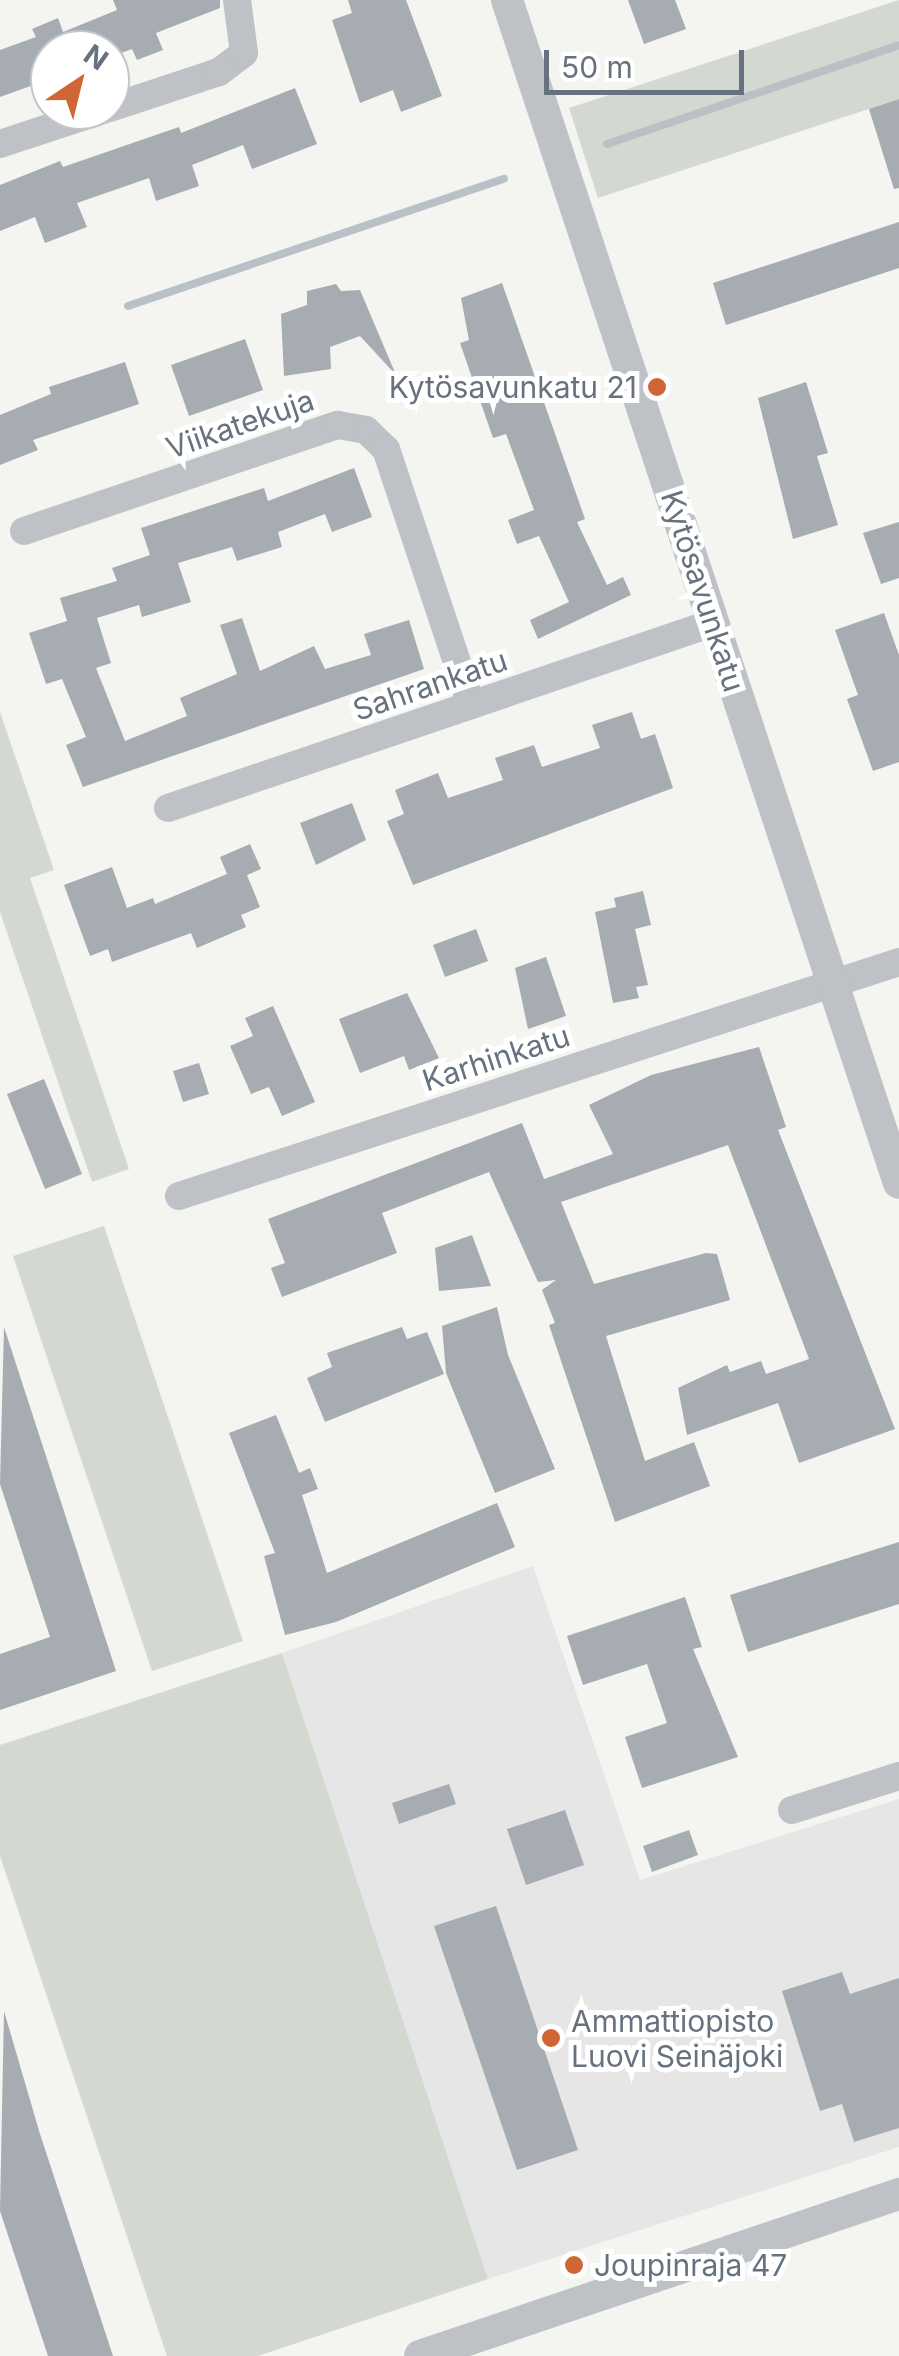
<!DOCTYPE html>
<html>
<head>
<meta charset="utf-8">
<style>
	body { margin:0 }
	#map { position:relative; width:899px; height:2356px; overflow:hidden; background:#f4f4f1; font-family:Inter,sans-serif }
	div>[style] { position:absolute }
	.built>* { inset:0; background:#e5e6e5 }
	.green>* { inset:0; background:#d3d9d1 }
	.stream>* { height:8px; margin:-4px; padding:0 4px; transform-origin:4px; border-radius:4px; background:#b9c1c7 }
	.building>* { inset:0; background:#a6acb1 }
	.minor>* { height:28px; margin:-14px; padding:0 14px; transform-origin:14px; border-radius:14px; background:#bec1c5 }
	.tertiary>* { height:32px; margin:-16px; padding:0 16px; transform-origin:16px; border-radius:16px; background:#bec1c5 }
	.dots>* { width:28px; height:28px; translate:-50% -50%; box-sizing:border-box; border:5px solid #fff; border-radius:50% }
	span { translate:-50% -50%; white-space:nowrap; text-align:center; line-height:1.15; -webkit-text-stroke:10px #fff; paint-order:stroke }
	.poi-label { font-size:30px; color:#66727f }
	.right { translate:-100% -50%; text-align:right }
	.left { translate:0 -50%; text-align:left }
	.street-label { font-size:30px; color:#66727f }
	.north { position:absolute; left:30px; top:30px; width:100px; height:100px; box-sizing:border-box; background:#fff; border:2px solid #c2c7cc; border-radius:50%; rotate:35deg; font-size:28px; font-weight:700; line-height:40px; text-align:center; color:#66727f }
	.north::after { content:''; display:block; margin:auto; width:35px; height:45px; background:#d06635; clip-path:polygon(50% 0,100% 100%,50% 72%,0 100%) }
	.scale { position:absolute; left:544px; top:50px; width:200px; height:45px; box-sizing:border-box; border:5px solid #66727f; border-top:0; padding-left:12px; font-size:30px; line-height:35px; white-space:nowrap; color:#66727f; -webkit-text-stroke:8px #fff; paint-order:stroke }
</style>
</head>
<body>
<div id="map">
	<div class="built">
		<i style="clip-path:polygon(533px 1566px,640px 1880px,899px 1799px,899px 2147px,488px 2279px,282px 1653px)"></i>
	</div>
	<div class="green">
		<i style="clip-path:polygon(899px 0,899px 99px,598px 198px,569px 108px)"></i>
		<i style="clip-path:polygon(0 712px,54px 870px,30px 878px,129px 1169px,92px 1182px,0 912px)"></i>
		<i style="clip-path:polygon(104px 1226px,243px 1641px,152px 1671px,13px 1256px)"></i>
		<i style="clip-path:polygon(282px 1653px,488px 2279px,258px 2356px,167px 2356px,0 1856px,0 1745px)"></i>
	</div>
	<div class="stream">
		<i style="left:607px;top:144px;width:308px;rotate:-18.7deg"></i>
		<i style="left:128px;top:306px;width:397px;rotate:-18.7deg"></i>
	</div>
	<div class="building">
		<i style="clip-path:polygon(113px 0,220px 0,220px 8px,156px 33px,163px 50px,137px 60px,132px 49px,110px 57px,110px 50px,50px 50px,50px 79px,0 97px,0 50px,36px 37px,32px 29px,58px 18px,63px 32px,117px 10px)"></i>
		<i style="clip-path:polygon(348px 0,406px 0,442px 96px,401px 112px,393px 90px,360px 103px,332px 20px,352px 13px)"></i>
		<i style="clip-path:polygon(628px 0,675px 0,686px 29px,644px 44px)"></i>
		<i style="clip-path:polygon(295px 88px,317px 144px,252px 169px,243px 145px,192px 165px,199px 186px,156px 201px,149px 178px,77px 203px,87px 227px,45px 243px,35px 217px,0 231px,0 185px,60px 161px,63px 167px,179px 127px,181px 133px)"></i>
		<i style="clip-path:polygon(899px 99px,899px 188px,894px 189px,869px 109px)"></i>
		<i style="clip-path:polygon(899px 222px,899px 268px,726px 325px,713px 283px)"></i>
		<i style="clip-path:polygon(502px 283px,585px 519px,577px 522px,607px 585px,623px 577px,631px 595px,538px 639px,530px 620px,569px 602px,539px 536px,517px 544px,508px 520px,534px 510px,506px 434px,493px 438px,460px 343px,469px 340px,461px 298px)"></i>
		<i style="clip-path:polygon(336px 284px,341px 291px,360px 290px,396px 375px,360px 336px,330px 347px,331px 369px,284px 376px,281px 314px,307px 305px,307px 291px)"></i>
		<i style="clip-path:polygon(245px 339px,263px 390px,189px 416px,171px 365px)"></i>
		<i style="clip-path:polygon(125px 362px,139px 404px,33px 440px,38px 450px,0 465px,0 415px,51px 394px,49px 387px)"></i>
		<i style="clip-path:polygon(806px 382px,828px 453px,817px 456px,838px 525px,793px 539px,758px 398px)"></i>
		<i style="clip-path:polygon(354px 468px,372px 517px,332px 532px,325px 514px,278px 532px,282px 547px,237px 561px,232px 547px,178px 563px,191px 602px,142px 617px,139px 605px,97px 618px,111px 663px,96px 668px,125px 741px,187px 716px,180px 698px,237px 674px,220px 625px,242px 618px,260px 671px,314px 646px,325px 669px,371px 655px,364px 634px,409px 620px,424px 669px,83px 787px,66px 745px,86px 737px,62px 679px,46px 684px,29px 633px,67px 621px,60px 598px,117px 581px,112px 568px,150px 555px,141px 528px,264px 488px,268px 501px)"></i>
		<i style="clip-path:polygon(899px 522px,899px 578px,881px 584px,863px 533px)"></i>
		<i style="clip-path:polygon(884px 613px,899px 655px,899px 762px,873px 771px,847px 699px,858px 695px,835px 630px)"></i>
		<i style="clip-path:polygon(632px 712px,641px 739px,655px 734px,673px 788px,413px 885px,387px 821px,404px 814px,395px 790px,438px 773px,448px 798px,503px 780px,495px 758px,534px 745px,542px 767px,600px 748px,592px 725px)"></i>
		<i style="clip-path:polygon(352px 803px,366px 840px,316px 865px,300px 823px)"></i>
		<i style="clip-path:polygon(250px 844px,261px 869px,247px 875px,260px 907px,241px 915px,246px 927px,197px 948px,191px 933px,112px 962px,108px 949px,90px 956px,64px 885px,112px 867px,127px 908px,153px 898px,155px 904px,227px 874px,220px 857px)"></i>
		<i style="clip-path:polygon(643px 891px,651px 925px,635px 929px,648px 985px,636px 987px,639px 998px,613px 1003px,595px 912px,616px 907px,614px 898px)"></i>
		<i style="clip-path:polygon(476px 929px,488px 961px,445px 977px,433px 945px)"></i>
		<i style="clip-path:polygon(546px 957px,566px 1016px,528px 1029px,515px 968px)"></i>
		<i style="clip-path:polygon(407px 993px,439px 1058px,409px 1070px,404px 1056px,360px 1073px,339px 1019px)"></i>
		<i style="clip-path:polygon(273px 1006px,315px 1102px,282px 1116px,269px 1087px,251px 1094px,230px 1046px,253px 1036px,245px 1018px)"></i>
		<i style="clip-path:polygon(759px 1047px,786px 1127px,778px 1130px,895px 1429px,799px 1463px,778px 1403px,687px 1435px,678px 1388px,727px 1365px,730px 1372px,761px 1361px,766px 1374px,809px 1359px,728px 1145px,561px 1202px,594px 1284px,706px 1253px,717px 1254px,730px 1300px,606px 1336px,645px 1461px,694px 1442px,710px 1486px,615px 1522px,549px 1325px,555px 1323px,542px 1290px,556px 1280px,538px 1282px,489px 1172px,382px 1213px,397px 1253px,282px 1297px,271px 1268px,285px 1263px,268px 1219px,522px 1123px,544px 1179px,613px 1154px,589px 1105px,651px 1075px)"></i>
		<i style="clip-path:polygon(199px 1063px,209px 1094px,183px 1102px,173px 1071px)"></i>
		<i style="clip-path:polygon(44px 1079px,82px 1174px,45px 1189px,7px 1094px)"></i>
		<i style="clip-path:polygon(472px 1235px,491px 1286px,439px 1291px,435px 1248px)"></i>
		<i style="clip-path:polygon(497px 1307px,508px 1355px,555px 1469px,495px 1493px,446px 1373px,442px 1326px)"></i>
		<i style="clip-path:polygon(4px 1327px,116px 1671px,0 1710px,0 1654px,50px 1637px,0 1484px)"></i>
		<i style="clip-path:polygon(402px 1327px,407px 1339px,427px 1332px,444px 1374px,325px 1422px,307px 1378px,332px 1367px,327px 1353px)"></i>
		<i style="clip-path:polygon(276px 1415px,299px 1473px,310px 1468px,318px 1489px,302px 1495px,327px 1573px,497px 1503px,515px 1547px,336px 1622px,285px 1635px,264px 1556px,275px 1553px,229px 1433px)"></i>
		<i style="clip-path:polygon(899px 1542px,899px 1604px,748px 1652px,730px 1595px)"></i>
		<i style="clip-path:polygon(685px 1597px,702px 1647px,693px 1649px,738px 1757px,642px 1788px,625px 1737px,667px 1723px,647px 1664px,583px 1685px,567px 1636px)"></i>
		<i style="clip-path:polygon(449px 1784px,456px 1804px,399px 1824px,392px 1803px)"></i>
		<i style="clip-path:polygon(565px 1810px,584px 1865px,526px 1885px,507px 1829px)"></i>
		<i style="clip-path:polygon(689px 1830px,698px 1855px,652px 1872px,643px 1846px)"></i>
		<i style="clip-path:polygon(496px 1906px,578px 2150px,517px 2170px,434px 1926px)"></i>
		<i style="clip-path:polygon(842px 1972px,850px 1994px,899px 1978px,899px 2128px,854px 2142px,842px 2104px,820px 2111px,782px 1991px)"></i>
		<i style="clip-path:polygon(4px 2011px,40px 2134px,113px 2356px,48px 2356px,0 2211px)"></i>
	</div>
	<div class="minor">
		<i style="left:110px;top:108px;width:115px;rotate:-18.3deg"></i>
		<i style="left:219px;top:72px;width:31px;rotate:-37deg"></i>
		<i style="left:244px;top:53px;width:53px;rotate:-97.5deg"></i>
		<i style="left:0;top:144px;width:108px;rotate:-18.3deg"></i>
		<i style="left:24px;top:531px;width:331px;rotate:-18.7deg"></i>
		<i style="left:338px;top:425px;width:28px;rotate:10deg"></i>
		<i style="left:366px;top:430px;width:28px;rotate:44deg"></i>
		<i style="left:386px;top:449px;width:270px;rotate:71.6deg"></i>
		<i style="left:168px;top:808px;width:576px;rotate:-18.75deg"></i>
		<i style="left:179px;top:1196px;width:757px;rotate:-18deg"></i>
		<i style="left:792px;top:1810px;width:112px;rotate:-17.6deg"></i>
	</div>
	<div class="tertiary">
		<i style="left:507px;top:0;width:1246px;rotate:71.67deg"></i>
		<i style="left:420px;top:2356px;width:506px;rotate:-18.69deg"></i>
	</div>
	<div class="dots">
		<i style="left:657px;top:387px;background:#d06635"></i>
		<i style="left:551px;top:2038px;background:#d06635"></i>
		<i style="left:574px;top:2265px;background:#d06635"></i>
	</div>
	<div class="poi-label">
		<span class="right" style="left:637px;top:387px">Kytösavunkatu 21</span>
		<span class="left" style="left:571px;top:2038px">Ammattiopisto<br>Luovi Seinäjoki</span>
		<span class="left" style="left:594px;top:2265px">Joupinraja 47</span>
	</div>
	<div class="street-label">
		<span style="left:240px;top:424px;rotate:-19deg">Viikatekuja</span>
		<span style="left:703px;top:591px;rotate:72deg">Kytösavunkatu</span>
		<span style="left:430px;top:685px;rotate:-19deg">Sahrankatu</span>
		<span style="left:496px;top:1058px;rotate:-18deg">Karhinkatu</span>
	</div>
	<div class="north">N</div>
	<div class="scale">50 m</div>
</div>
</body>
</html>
